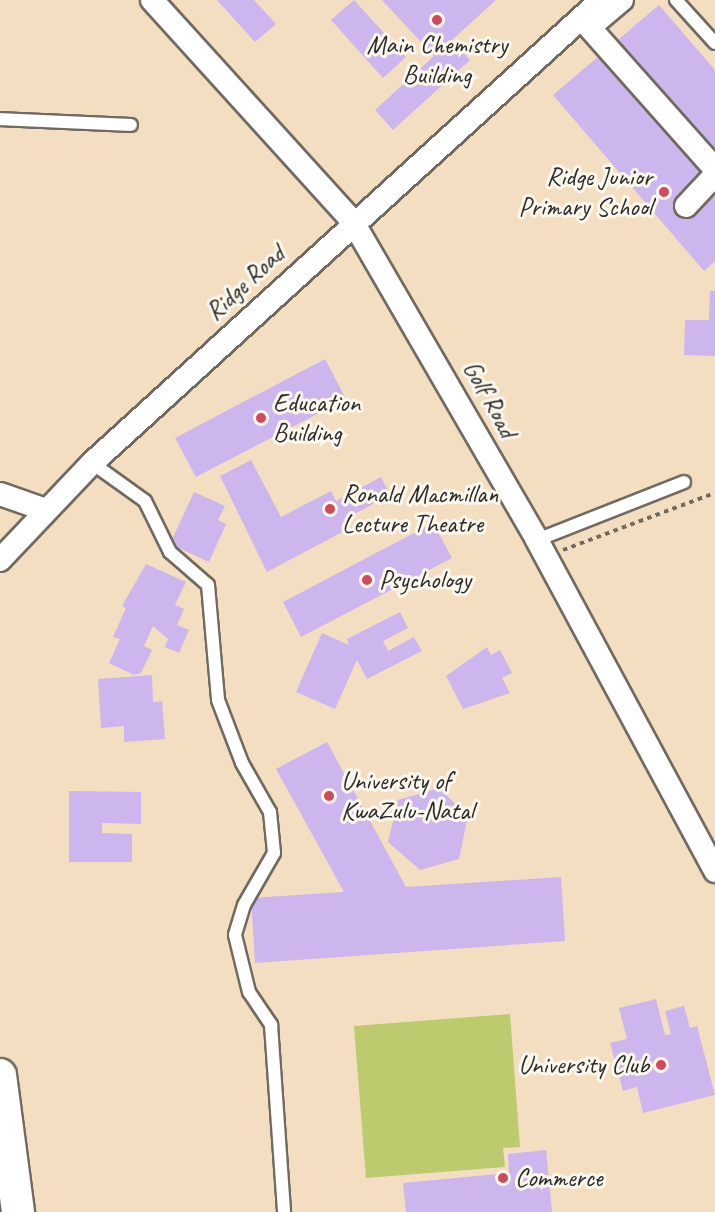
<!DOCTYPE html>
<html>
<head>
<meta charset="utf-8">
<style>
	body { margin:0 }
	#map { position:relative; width:715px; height:1212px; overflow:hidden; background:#f4dec1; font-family:Caveat,sans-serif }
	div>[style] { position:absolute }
	.green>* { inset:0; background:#bbcb6e }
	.building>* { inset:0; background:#ccb6ed }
	.path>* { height:4px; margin-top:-2px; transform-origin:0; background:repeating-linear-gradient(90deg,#716a60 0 4.5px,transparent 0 9px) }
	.roads { filter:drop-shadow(2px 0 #716a60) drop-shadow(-2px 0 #716a60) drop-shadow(0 2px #716a60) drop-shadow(0 -2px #716a60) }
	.lane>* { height:12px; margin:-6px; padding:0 6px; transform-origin:6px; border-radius:6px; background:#fff }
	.street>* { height:22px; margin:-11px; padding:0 11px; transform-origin:11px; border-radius:11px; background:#fff }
	.secondary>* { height:32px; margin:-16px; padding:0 16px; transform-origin:16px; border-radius:16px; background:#fff }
	.dots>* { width:16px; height:16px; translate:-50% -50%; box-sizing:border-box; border:3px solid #fbf7ec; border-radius:50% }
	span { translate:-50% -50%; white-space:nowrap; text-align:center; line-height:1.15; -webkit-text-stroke:6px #fbf7ec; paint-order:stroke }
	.poi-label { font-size:26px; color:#2b2b2b }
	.right { translate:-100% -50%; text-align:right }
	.left { translate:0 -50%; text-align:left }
	.street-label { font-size:26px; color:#2b2b2b }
</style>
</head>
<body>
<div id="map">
	<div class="green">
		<i style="clip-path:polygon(510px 1014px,520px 1147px,503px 1148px,505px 1167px,366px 1178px,354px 1026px)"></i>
	</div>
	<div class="building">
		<i style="clip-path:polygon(217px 0,254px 0,276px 24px,255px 42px)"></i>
		<i style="clip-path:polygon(354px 0,406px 57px,383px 78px,331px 20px)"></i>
		<i style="clip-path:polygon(382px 0,496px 0,452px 40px,470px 60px,393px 130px,375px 110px,434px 56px)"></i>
		<i style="clip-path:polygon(659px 5px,715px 70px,715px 261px,704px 271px,553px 95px)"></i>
		<i style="clip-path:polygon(710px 291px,715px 291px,715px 356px,684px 355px,685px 320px,709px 320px)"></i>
		<i style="clip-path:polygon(325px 359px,346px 399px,196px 477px,175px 438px)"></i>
		<i style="clip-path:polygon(251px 460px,281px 517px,331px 491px,336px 501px,381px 477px,390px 495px,345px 519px,350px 528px,267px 572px,220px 476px)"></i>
		<i style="clip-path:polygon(194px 492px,225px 506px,218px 520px,226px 524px,209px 562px,170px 544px)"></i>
		<i style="clip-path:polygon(433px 523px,452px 558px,301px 637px,283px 602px)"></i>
		<i style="clip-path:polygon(146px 564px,186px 582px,175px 605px,184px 609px,177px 625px,189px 630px,179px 653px,165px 647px,168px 639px,153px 626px,144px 646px,152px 650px,141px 673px,134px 675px,109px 663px,120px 639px,113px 637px,126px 608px,122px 606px)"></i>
		<i style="clip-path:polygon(400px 612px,408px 628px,383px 641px,388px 651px,414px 637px,422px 651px,367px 679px,357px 660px,335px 709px,296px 692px,322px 633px,349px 645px,347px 639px)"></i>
		<i style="clip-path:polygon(487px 647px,491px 655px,500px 650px,512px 673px,502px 678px,510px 693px,463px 709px,446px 676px)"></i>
		<i style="clip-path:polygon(152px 675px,153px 702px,162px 701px,165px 739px,124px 742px,124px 726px,101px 728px,98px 679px)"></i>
		<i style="clip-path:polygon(327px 742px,406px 887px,561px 877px,565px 941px,255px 963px,251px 898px,344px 892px,276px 769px)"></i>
		<i style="clip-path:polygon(439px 788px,468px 816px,459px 859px,420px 870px,388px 842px,398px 800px)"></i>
		<i style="clip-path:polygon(69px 791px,141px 792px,141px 824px,102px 823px,102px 833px,132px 834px,132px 862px,69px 862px)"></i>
		<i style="clip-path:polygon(656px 999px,665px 1035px,671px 1034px,665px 1011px,684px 1006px,690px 1028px,697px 1026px,715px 1095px,643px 1113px,637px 1087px,623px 1091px,610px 1043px,627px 1039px,619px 1008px)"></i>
		<i style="clip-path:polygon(546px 1150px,552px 1212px,406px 1212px,403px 1183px,509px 1173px,508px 1154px)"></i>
	</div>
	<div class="path">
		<i style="left:563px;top:550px;width:162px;rotate:-20.6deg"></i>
	</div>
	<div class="roads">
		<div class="lane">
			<i style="left:676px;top:0;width:58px;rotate:47.8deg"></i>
			<i style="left:0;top:119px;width:131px;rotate:2.6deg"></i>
			<i style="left:92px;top:463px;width:65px;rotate:35.6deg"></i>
			<i style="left:145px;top:501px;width:57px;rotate:63.9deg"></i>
			<i style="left:170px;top:552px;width:50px;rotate:41deg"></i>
			<i style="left:208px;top:585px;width:115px;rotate:85deg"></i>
			<i style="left:218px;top:700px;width:67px;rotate:69.1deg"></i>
			<i style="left:242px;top:763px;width:56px;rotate:60.3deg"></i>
			<i style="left:270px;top:812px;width:41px;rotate:84.4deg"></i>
			<i style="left:274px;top:853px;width:60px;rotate:120deg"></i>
			<i style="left:244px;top:905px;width:31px;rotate:107deg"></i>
			<i style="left:235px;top:935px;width:59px;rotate:76.2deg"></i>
			<i style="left:249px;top:992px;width:40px;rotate:56deg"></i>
			<i style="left:271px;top:1025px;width:187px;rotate:86deg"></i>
			<i style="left:537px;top:540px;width:158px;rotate:-21.5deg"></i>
		</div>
		<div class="street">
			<i style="left:152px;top:0;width:299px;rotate:47.8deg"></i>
			<i style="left:353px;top:222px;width:367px;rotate:59.9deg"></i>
			<i style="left:537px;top:540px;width:376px;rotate:61.7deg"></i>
			<i style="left:592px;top:25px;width:39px;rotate:-40deg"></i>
			<i style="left:589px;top:27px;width:190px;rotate:48.4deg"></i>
			<i style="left:686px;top:206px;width:42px;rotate:-46.9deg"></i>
			<i style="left:0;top:494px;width:49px;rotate:19.2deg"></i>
			<i style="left:0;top:560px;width:134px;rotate:-46.5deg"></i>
			<i style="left:92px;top:463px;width:688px;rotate:-42.29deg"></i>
		</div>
		<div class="secondary">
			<i style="left:0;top:1075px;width:138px;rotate:82.5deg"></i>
		</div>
	</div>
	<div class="dots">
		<i style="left:437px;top:20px;background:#d1495b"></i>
		<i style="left:664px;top:192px;background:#d1495b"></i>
		<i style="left:261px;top:418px;background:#d1495b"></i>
		<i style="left:330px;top:509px;background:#d1495b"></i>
		<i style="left:367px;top:580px;background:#d1495b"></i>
		<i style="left:329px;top:796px;background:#d1495b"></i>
		<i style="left:661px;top:1065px;background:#d1495b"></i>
		<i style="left:503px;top:1178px;background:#d1495b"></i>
	</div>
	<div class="poi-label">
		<span style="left:437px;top:60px">Main Chemistry<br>Building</span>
		<span class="right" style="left:652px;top:192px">Ridge Junior<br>Primary School</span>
		<span class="left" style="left:273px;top:418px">Education<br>Building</span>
		<span class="left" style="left:342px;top:509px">Ronald Macmillan<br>Lecture Theatre</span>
		<span class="left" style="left:379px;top:580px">Psychology</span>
		<span class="left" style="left:341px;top:796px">University of<br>KwaZulu-Natal</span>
		<span class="right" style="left:649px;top:1065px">University Club</span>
		<span class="left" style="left:515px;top:1178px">Commerce</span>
	</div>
	<div class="street-label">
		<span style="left:245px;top:283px;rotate:-43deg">Ridge Road</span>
		<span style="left:490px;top:399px;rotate:61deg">Golf Road</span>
	</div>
</div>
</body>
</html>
